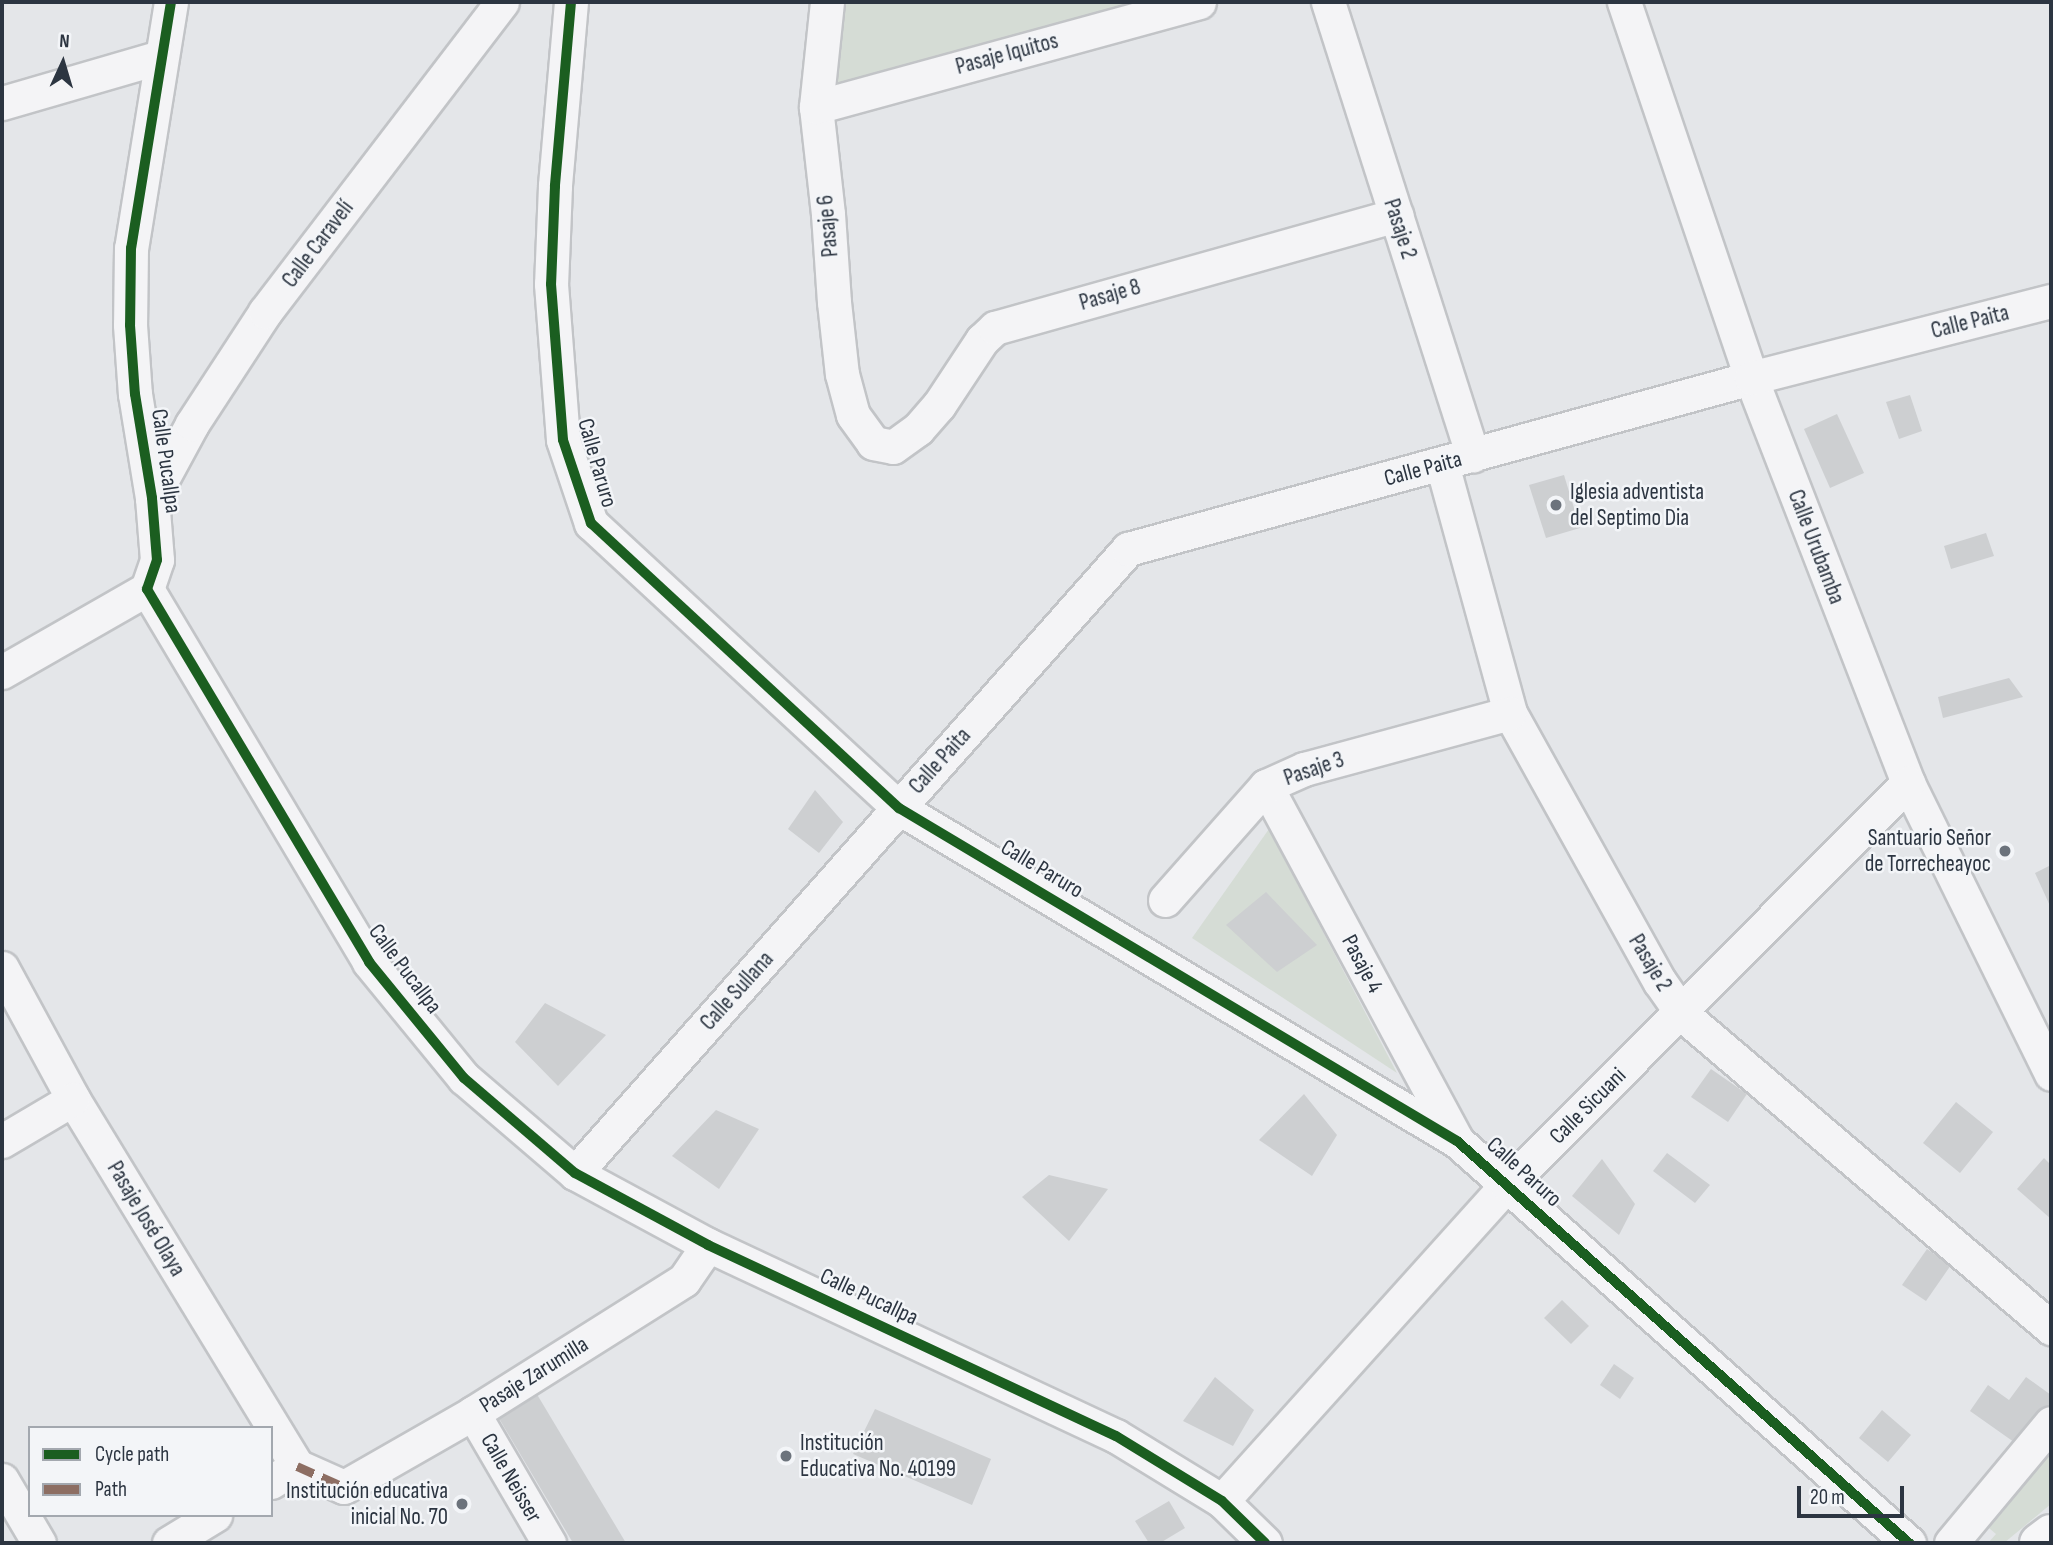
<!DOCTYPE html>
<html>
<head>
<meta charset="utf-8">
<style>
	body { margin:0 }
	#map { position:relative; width:2053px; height:1545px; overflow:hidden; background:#e4e6e9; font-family:"Sofia Sans Condensed",sans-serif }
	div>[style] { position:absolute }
	.green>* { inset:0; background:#d5dcd5 }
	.building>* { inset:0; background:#cdcfd1 }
	.roads { filter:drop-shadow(2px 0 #c2c4c7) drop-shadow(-2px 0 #c2c4c7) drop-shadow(0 2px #c2c4c7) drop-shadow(0 -2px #c2c4c7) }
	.street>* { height:33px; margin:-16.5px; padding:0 16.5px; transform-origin:16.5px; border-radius:16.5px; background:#f4f4f6 }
	.secondary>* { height:38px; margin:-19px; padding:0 19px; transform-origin:19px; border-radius:19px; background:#f7f7f8 }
	.quiet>* { height:9px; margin-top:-4.5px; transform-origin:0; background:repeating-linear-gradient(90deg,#8d6e63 0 18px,transparent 0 27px) }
	.cycleway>* { height:10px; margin:-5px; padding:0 5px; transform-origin:5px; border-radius:5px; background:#1b5e20 }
	.dots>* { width:19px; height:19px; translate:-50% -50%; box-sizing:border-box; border:4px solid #f3f5f8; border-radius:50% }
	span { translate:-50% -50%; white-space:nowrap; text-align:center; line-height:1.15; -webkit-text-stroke:5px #f3f5f8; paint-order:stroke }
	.street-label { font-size:23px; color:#2c3541 }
	.poi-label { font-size:23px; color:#2c3541 }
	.left { translate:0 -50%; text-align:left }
	.right { translate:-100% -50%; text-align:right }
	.frame { position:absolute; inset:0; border:4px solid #2c3541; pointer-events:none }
	.legend { position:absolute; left:28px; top:1426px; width:245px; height:91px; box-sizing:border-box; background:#f3f5f8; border:2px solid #a3a8af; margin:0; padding:9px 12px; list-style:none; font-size:21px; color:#2c3541 }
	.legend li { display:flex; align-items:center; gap:14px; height:35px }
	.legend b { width:35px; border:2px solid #a3a8af }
	.north { position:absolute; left:28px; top:28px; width:70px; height:70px; -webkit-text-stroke:5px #f3f5f8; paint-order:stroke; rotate:4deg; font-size:19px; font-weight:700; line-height:28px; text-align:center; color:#2c3541 }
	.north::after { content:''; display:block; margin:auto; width:24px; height:32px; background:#2c3541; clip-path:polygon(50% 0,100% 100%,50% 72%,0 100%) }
	.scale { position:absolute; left:1797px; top:1486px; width:107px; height:32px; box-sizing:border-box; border:4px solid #2c3541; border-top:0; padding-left:9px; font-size:21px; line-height:24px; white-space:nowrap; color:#2c3541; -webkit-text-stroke:5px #f3f5f8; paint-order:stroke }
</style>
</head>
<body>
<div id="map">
	<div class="green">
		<i style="clip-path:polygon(838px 2px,1135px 2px,830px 92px)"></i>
		<i style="clip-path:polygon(1269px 829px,1397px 1073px,1192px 938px)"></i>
		<i style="clip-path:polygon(2051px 1430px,2051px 1504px,2004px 1543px,1988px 1543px,1996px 1534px,1977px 1518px)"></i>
	</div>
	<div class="building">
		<i style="clip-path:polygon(1910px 395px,1922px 431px,1899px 439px,1886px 402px)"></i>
		<i style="clip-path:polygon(1837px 414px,1864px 473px,1830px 488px,1804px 429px)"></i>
		<i style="clip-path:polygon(1564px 475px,1580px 528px,1546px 538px,1529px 485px)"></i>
		<i style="clip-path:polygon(1986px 533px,1994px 556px,1951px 569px,1944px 546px)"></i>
		<i style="clip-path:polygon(2009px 678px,2023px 697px,1943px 718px,1938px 697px)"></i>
		<i style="clip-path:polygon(815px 790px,843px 822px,819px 853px,788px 829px)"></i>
		<i style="clip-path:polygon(2051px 865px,2051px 908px,2035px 873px)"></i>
		<i style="clip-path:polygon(1266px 892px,1317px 945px,1277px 972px,1226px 925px)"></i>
		<i style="clip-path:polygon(545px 1003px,606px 1035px,558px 1086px,515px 1042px)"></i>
		<i style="clip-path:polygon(1711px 1069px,1747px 1094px,1728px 1122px,1691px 1097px)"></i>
		<i style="clip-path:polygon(1304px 1094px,1337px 1135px,1312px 1176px,1259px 1140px)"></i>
		<i style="clip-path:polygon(1956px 1102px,1993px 1132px,1960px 1173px,1923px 1143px)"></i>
		<i style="clip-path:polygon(716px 1110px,759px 1129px,719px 1189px,672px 1156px)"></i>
		<i style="clip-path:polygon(1667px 1153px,1710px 1185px,1695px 1203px,1653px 1171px)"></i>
		<i style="clip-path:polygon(2044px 1158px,2051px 1165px,2051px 1219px,2017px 1189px)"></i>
		<i style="clip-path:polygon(1602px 1159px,1635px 1204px,1619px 1235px,1572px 1196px)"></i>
		<i style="clip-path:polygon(1049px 1175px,1108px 1189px,1069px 1241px,1022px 1197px)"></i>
		<i style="clip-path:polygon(1927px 1249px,1951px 1265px,1926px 1301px,1902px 1285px)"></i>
		<i style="clip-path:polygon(1562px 1300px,1589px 1326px,1571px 1344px,1544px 1318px)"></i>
		<i style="clip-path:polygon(1614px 1364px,1634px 1378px,1620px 1399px,1600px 1385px)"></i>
		<i style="clip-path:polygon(1215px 1377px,1254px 1410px,1233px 1446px,1183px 1421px)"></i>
		<i style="clip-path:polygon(2026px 1377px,2051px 1395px,2051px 1406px,2021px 1447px,1970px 1411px,1988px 1385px,2009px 1400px)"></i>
		<i style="clip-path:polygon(535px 1391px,626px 1543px,573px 1543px,497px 1415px)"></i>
		<i style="clip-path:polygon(875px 1409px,991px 1459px,972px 1505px,853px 1454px)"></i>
		<i style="clip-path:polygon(1882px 1410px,1911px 1435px,1888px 1462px,1859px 1438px)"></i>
		<i style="clip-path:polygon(1169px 1501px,1185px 1528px,1160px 1543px,1149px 1543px,1135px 1521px)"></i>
	</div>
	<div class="roads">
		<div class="street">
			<i style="left:171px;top:2px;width:249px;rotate:99.2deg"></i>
			<i style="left:131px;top:248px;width:77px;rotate:90.7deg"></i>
			<i style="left:130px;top:325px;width:69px;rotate:85.9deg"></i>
			<i style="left:135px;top:394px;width:105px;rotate:80.7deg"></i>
			<i style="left:152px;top:498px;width:62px;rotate:85.4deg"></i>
			<i style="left:157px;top:560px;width:31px;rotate:109deg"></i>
			<i style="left:147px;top:589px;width:434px;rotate:59.2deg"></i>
			<i style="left:369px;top:962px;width:150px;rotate:50.7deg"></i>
			<i style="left:464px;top:1078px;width:146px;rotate:40.6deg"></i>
			<i style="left:575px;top:1173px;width:151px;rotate:28.4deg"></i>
			<i style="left:708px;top:1245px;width:450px;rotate:25.1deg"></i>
			<i style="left:1116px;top:1436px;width:124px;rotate:31.5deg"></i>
			<i style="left:1222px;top:1501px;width:60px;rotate:44.3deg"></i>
			<i style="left:571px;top:2px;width:185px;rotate:95deg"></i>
			<i style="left:555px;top:186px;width:98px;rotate:92.3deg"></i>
			<i style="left:551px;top:284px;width:156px;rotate:85.6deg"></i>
			<i style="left:563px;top:440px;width:88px;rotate:71.4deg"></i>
			<i style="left:591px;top:523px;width:420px;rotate:42.8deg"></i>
			<i style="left:899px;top:808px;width:650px;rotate:30.83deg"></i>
			<i style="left:1457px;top:1141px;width:605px;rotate:41.65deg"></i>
			<i style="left:827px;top:2px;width:106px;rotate:96deg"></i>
			<i style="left:816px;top:107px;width:108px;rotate:83.6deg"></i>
			<i style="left:828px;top:214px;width:88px;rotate:86.1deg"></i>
			<i style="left:834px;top:302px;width:72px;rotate:83.7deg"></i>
			<i style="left:842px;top:374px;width:42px;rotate:75deg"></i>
			<i style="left:853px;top:415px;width:34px;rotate:54deg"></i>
			<i style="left:873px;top:443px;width:20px;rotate:11deg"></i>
			<i style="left:893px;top:447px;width:31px;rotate:-36deg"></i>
			<i style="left:918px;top:429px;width:32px;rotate:-49deg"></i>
			<i style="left:939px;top:405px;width:78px;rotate:-56.5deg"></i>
			<i style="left:982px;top:340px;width:18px;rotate:-43deg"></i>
			<i style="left:995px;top:328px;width:417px;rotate:-15.7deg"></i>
			<i style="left:1328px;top:2px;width:476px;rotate:72.3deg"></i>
			<i style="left:1624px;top:2px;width:397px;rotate:71.3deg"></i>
			<i style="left:1751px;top:378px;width:434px;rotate:68.8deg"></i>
			<i style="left:1908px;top:783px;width:324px;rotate:63.8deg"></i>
			<i style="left:2px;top:103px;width:165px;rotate:-16.2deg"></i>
			<i style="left:816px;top:107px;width:397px;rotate:-15.3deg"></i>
			<i style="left:1442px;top:464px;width:258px;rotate:74.7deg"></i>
			<i style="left:1510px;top:713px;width:308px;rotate:60.9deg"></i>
			<i style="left:1660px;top:982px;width:39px;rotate:55deg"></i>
			<i style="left:1682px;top:1014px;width:485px;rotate:40.4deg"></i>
			<i style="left:152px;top:498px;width:84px;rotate:-61.6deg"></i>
			<i style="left:192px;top:424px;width:134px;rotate:-56.9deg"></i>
			<i style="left:265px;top:312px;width:390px;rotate:-52.6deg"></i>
			<i style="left:2px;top:672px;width:167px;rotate:-29.8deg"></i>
			<i style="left:1266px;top:786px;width:403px;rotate:61.7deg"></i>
			<i style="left:1165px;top:900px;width:152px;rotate:-48.5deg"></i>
			<i style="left:1266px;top:786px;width:42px;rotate:-24.1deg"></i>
			<i style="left:1304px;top:769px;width:213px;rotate:-15.2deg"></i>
			<i style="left:2px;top:968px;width:149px;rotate:61.5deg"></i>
			<i style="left:73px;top:1099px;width:430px;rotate:58.6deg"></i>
			<i style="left:2px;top:1141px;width:82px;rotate:-30.6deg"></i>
			<i style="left:575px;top:1173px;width:834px;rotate:-48.45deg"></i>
			<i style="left:1128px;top:549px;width:646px;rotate:-15.35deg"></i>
			<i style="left:1751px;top:378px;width:310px;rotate:-14.4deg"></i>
			<i style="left:473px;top:1413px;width:151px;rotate:59.7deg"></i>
			<i style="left:297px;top:1466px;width:51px;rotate:24.1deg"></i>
			<i style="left:344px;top:1487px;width:149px;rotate:-29.8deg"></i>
			<i style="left:473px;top:1413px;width:249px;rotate:-32.2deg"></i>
			<i style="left:684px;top:1280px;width:42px;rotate:-55.6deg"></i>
			<i style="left:2px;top:1480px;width:73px;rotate:59.6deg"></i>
			<i style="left:271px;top:1482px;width:31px;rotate:-32deg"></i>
			<i style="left:1222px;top:1501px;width:426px;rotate:-48deg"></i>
			<i style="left:1507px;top:1185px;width:568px;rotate:-45.07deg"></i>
			<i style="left:169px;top:1543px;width:54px;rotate:-31.3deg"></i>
			<i style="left:1951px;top:1543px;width:156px;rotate:-50.2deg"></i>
		</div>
		<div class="secondary">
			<i style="left:2039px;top:1543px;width:15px;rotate:-37deg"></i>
		</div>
	</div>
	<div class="quiet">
		<i style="left:297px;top:1466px;width:51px;rotate:24.1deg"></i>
	</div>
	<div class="cycleway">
		<i style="left:171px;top:2px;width:249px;rotate:99.2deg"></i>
		<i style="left:131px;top:248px;width:77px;rotate:90.7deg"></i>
		<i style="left:130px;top:325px;width:69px;rotate:85.9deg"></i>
		<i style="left:135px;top:394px;width:105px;rotate:80.7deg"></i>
		<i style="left:152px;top:498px;width:62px;rotate:85.4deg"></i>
		<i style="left:157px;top:560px;width:31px;rotate:109deg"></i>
		<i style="left:147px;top:589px;width:434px;rotate:59.2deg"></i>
		<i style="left:369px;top:962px;width:150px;rotate:50.7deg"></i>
		<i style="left:464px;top:1078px;width:146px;rotate:40.6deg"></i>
		<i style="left:575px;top:1173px;width:151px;rotate:28.4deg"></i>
		<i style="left:708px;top:1245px;width:450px;rotate:25.1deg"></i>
		<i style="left:1116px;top:1436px;width:124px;rotate:31.5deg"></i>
		<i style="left:1222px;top:1501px;width:60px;rotate:44.3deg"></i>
		<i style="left:571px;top:2px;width:185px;rotate:95deg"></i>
		<i style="left:555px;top:186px;width:98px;rotate:92.3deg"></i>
		<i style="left:551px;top:284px;width:156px;rotate:85.6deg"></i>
		<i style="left:563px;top:440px;width:88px;rotate:71.4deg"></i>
		<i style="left:591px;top:523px;width:420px;rotate:42.8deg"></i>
		<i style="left:899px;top:808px;width:650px;rotate:30.83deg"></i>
		<i style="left:1457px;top:1141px;width:605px;rotate:41.65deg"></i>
	</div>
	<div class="dots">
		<i style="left:1556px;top:505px;background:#6c737c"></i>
		<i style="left:2005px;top:851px;background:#6c737c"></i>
		<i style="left:786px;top:1456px;background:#6c737c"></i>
		<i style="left:462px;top:1504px;background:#6c737c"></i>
	</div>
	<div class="street-label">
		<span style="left:1007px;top:54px;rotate:-15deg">Pasaje Iquitos</span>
		<span style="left:828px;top:226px;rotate:-95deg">Pasaje 6</span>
		<span style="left:1400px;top:229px;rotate:72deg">Pasaje 2</span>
		<span style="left:318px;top:244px;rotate:-53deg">Calle Caravelí</span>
		<span style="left:1110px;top:295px;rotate:-16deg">Pasaje 8</span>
		<span style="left:1970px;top:322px;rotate:-14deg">Calle Paita</span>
		<span style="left:166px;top:461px;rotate:82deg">Calle Pucallpa</span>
		<span style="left:597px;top:463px;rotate:74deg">Calle Paruro</span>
		<span style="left:1423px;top:469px;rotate:-15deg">Calle Paita</span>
		<span style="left:1816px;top:547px;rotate:69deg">Calle Urubamba</span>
		<span style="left:940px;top:761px;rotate:-48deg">Calle Paita</span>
		<span style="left:1314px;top:769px;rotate:-19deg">Pasaje 3</span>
		<span style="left:1042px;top:869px;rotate:31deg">Calle Paruro</span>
		<span style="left:1650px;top:963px;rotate:59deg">Pasaje 2</span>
		<span style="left:1362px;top:964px;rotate:62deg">Pasaje 4</span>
		<span style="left:405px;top:969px;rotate:53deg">Calle Pucallpa</span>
		<span style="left:737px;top:991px;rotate:-48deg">Calle Sullana</span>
		<span style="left:1588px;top:1106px;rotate:-45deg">Calle Sicuani</span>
		<span style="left:1524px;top:1172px;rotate:42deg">Calle Paruro</span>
		<span style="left:146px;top:1219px;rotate:59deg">Pasaje José Olaya</span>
		<span style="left:869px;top:1297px;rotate:25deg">Calle Pucallpa</span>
		<span style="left:534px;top:1375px;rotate:-32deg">Pasaje Zarumilla</span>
		<span style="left:511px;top:1478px;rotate:60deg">Calle Neisser</span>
	</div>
	<div class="poi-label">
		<span class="left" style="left:1570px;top:505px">Iglesia adventista<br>del Septimo Dia</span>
		<span class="right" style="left:1991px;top:851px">Santuario Señor<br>de Torrecheayoc</span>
		<span class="left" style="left:800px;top:1456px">Institución<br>Educativa No. 40199</span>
		<span class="right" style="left:448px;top:1504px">Institución educativa<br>inicial No. 70</span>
	</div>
	<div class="frame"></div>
	<ul class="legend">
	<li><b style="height:9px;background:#1b5e20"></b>Cycle path</li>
	<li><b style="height:9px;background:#8d6e63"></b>Path</li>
	</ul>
	<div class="north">N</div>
	<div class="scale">20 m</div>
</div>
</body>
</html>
